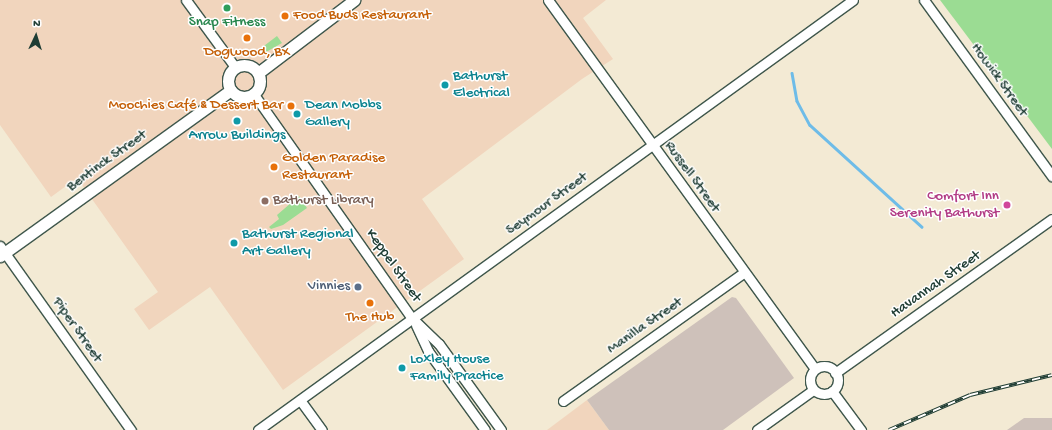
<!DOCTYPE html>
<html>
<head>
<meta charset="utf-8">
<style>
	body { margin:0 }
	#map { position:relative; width:1052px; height:430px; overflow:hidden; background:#f3ead4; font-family:"Gochi Hand",sans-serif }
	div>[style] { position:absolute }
	.built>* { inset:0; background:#f1d5bd }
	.industrial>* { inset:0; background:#cec1ba }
	.green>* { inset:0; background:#9bdc93 }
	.stream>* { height:2.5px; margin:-1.25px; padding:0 1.25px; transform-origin:1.25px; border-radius:1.25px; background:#6ebce8 }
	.roads { filter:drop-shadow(1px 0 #3f574c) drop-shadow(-1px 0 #3f574c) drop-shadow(0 1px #3f574c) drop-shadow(0 -1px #3f574c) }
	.minor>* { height:9px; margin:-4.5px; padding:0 4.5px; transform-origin:4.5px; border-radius:4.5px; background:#fff }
	.minor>.ring { margin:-4.5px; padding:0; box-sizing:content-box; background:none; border:9px solid #fff; border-radius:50% }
	.major>* { height:11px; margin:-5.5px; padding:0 5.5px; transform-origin:5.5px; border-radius:5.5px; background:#fff }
	.major>.ring { margin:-5.5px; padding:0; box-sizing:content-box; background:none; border:11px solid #fff; border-radius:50% }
	.rail>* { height:4px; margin-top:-2px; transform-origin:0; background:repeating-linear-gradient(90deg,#fff 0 8px,#1f3d34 0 16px); box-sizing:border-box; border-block:1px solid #1f3d34 }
	.dots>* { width:11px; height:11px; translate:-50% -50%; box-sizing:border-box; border:2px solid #fff; border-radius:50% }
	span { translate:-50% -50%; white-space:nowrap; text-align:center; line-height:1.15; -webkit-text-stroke:3px #fff; paint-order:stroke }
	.food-label { font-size:15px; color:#c56008 }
	.left { translate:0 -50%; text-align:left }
	.right { translate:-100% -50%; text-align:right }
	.leisure-label { font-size:15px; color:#27864d }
	.culture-label { font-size:15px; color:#0d838f }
	.street-label { font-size:15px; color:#1f3d34 }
	.hotel-label { font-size:15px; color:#b23c85 }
	.education-label { font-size:15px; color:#785e54 }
	.service-label { font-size:15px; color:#4e5e75 }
	.north { position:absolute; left:16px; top:16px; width:40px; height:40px; -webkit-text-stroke:3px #fff; paint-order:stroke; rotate:4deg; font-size:11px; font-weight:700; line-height:16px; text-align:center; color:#1f3d34 }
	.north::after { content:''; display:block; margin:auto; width:14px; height:18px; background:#1f3d34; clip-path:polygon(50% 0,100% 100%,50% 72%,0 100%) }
</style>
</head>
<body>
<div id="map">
	<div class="built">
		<i style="clip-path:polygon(0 0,606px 0,583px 18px,613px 59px,582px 79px,422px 199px,464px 259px,283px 390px,210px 287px,149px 330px,134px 309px,158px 292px,77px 178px,51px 197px,0 125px)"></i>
		<i style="clip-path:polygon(587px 400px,609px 430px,547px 430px)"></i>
	</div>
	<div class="industrial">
		<i style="clip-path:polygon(732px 297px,736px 298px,794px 378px,723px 430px,609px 430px,587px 400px)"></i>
		<i style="clip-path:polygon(1024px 418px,1052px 418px,1052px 430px,1007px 430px)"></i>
	</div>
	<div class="green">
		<i style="clip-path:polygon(940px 0,1052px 0,1052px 149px)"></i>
		<i style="clip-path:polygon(277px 36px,282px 43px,259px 56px,256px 52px)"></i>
		<i style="clip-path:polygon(299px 196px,307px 208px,283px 225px,271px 229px,269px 227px,279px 219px,277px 215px)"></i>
	</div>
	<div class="stream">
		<i style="left:792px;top:73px;width:28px;rotate:80deg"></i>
		<i style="left:797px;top:101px;width:27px;rotate:62deg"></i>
		<i style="left:810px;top:125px;width:151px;rotate:42.3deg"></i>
	</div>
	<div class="roads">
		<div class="minor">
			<i style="left:186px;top:0;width:83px;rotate:53.8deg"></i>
			<i style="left:548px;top:0;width:455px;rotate:54.1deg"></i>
			<i style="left:924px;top:0;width:218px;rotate:54deg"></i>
			<i style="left:253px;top:93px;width:276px;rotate:54.8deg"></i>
			<i style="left:412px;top:318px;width:37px;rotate:44deg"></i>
			<i style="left:439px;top:344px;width:106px;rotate:54.2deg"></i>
			<i style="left:0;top:246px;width:226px;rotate:54.6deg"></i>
			<i style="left:416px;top:325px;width:29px;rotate:65deg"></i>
			<i style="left:428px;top:351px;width:97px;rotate:54.2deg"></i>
			<i class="ring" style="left:810px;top:366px;width:19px;height:19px"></i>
			<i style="left:835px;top:373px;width:266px;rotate:-35.4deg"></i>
			<i style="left:832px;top:391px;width:49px;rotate:53.4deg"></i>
			<i style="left:300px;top:400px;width:37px;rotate:54deg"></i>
			<i style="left:563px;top:401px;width:221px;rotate:-35.4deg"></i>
			<i style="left:258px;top:430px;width:734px;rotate:-35.86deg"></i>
			<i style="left:757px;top:430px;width:69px;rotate:-35.5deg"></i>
		</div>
		<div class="major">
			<i class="ring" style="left:228px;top:65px;width:21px;height:21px"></i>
			<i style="left:258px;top:73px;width:121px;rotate:-37.2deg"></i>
			<i style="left:0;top:256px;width:284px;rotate:-35.7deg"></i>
		</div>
	</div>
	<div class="rail">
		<i style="left:889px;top:430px;width:88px;rotate:-23.4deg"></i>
		<i style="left:970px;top:395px;width:84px;rotate:-13.7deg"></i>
	</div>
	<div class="dots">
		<i style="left:227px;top:8px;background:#2e9e5b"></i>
		<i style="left:285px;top:16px;background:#e8710a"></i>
		<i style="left:247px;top:38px;background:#e8710a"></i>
		<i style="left:445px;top:85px;background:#0f9aa8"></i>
		<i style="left:291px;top:106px;background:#e8710a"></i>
		<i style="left:297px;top:114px;background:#0f9aa8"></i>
		<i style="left:237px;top:121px;background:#0f9aa8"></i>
		<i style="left:274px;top:167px;background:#e8710a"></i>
		<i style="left:265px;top:201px;background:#8d6e63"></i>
		<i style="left:1007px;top:205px;background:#d1479c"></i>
		<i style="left:234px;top:243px;background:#0f9aa8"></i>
		<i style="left:358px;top:287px;background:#5c6f8a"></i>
		<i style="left:370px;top:303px;background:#e8710a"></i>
		<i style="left:402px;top:368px;background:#0f9aa8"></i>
	</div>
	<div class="food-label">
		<span class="left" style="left:293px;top:16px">Food Buds Restaurant</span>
		<span style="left:247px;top:53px">Dogwood, BX</span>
		<span class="right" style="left:283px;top:106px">Moochies Café &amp; Dessert Bar</span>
		<span class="left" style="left:282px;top:167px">Golden Paradise<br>Restaurant</span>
		<span style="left:370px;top:318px">The Hub</span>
	</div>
	<div class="leisure-label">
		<span style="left:227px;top:23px">Snap Fitness</span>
	</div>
	<div class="culture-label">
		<span class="left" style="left:453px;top:85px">Bathurst<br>Electrical</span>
		<span class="left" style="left:305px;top:114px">Dean Mobbs<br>Gallery</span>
		<span style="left:237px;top:136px">Arrow Buildings</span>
		<span class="left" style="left:242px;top:243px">Bathurst Regional<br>Art Gallery</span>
		<span class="left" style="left:410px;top:368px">Loxley House<br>Family Practice</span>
	</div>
	<div class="street-label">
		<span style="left:999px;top:80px;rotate:54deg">Howick Street</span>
		<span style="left:107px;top:161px;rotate:-36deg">Bentinck Street</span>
		<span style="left:692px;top:177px;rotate:54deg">Russell Street</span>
		<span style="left:547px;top:204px;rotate:-36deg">Seymour Street</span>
		<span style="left:393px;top:266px;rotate:55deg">Keppel Street</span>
		<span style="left:936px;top:285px;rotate:-35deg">Havannah Street</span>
		<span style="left:645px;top:326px;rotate:-35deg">Manilla Street</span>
		<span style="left:77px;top:330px;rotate:55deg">Piper Street</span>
	</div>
	<div class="hotel-label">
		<span class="right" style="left:999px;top:205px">Comfort Inn<br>Serenity Bathurst</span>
	</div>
	<div class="education-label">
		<span class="left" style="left:273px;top:201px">Bathurst Library</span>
	</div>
	<div class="service-label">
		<span class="right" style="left:350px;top:287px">Vinnies</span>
	</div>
	<div class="north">N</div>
</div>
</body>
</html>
